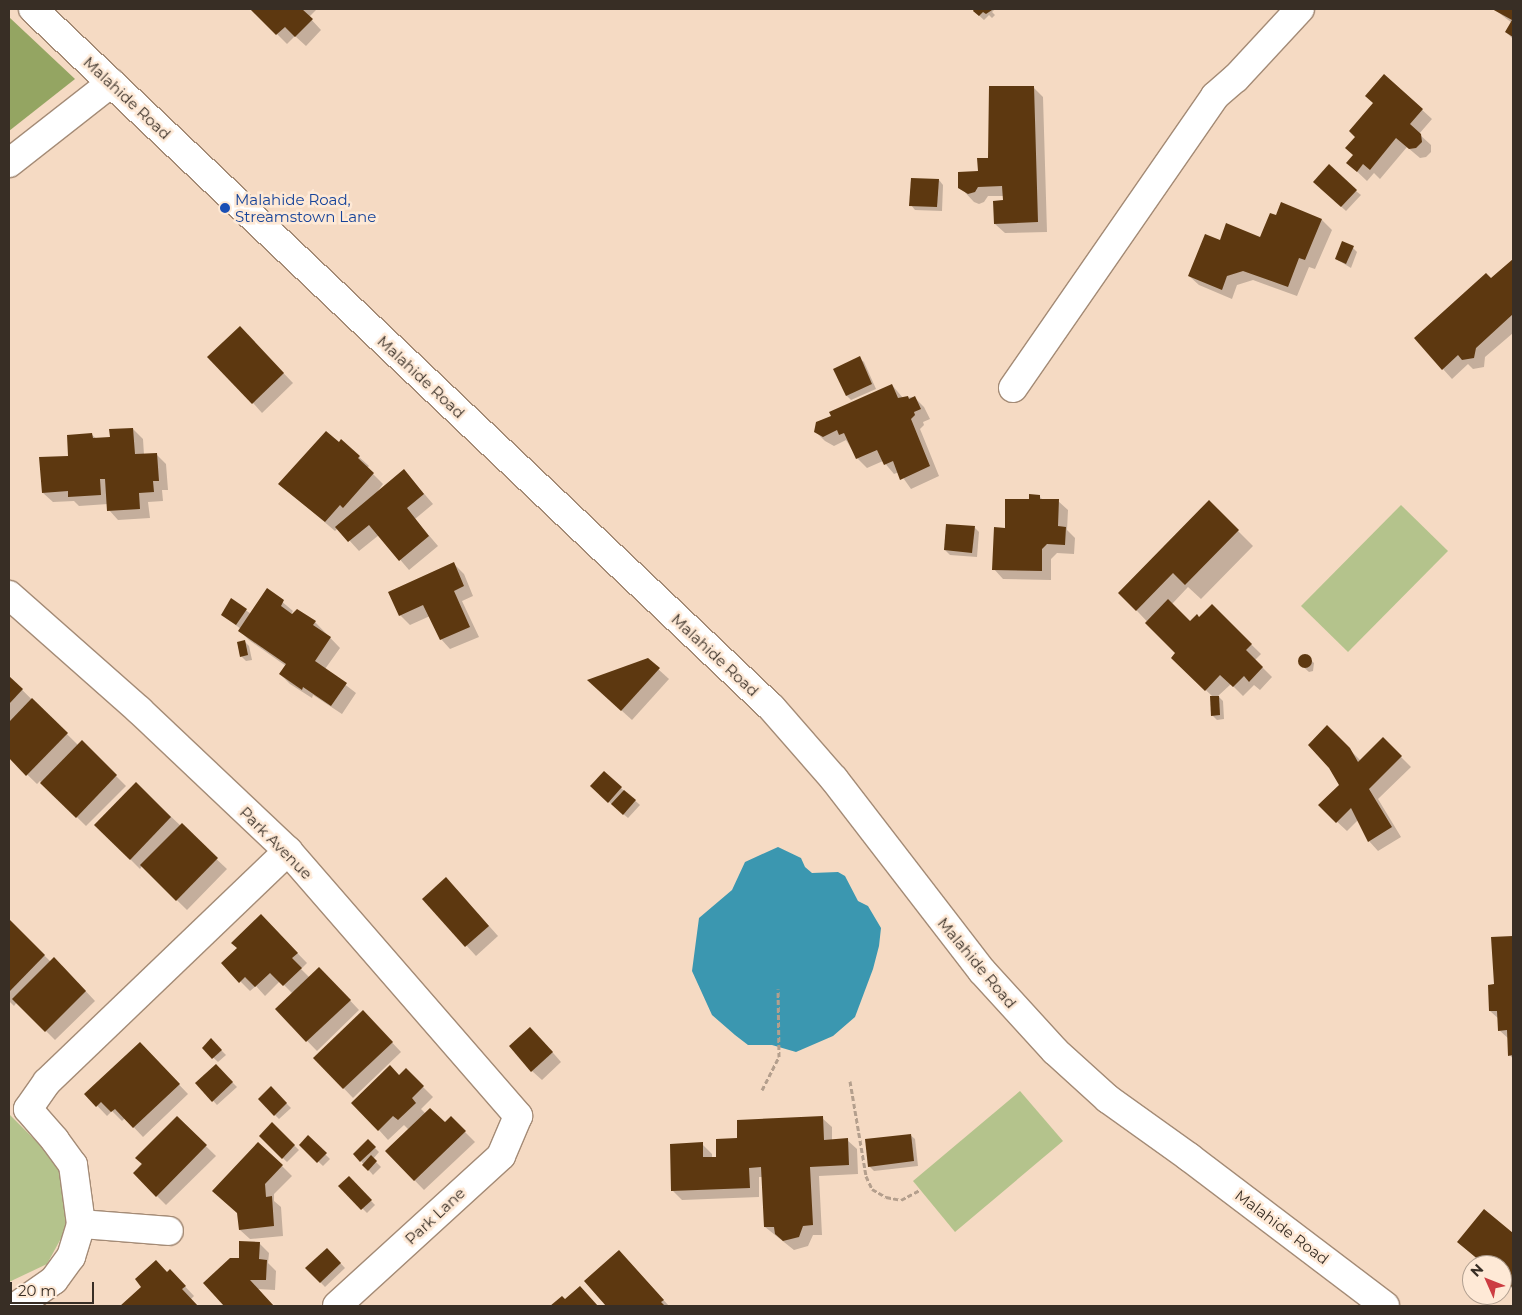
<!DOCTYPE html>
<html>
<head>
<meta charset="utf-8">
<style>
	body { margin:0 }
	#map { position:relative; width:1522px; height:1315px; overflow:hidden; background:#f5dac3; font-family:Montserrat,sans-serif }
	div>[style] { position:absolute }
	.green>* { inset:0; background:#b4c38c }
	.forest>* { inset:0; background:#94a562 }
	.water>* { inset:0; background:#3b97b0 }
	.shadow>* { inset:0; background:#0003 }
	.building>* { inset:0; background:#5d3810 }
	.round { border-radius:50% }
	.path>* { height:3px; margin-top:-1.5px; transform-origin:0; background:repeating-linear-gradient(90deg,#b49f8d 0 5px,transparent 0 7.5px) }
	.roads { filter:drop-shadow(1px 0 #a48b76) drop-shadow(-1px 0 #a48b76) drop-shadow(0 1px #a48b76) drop-shadow(0 -1px #a48b76) }
	.minor>* { height:28px; margin:-14px; padding:0 14px; transform-origin:14px; border-radius:14px; background:#fff }
	.secondary>* { height:28px; margin:-14px; padding:0 14px; transform-origin:14px; border-radius:14px; background:#fff }
	.dots>* { width:14px; height:14px; translate:-50% -50%; box-sizing:border-box; border:2px solid #fee9d6; border-radius:50% }
	span { translate:-50% -50%; white-space:nowrap; text-align:center; line-height:1.15; -webkit-text-stroke:5px #fee9d6; paint-order:stroke }
	.street-label { font-size:15px; color:#382e25 }
	.transit-label { font-size:15px; color:#164399 }
	.left { translate:0 -50%; text-align:left }
	.frame { position:absolute; inset:0; border:10px solid #382e25; pointer-events:none }
	.north { position:absolute; left:1462px; top:1255px; width:50px; height:50px; box-sizing:border-box; background:#fee9d6; border:1px solid #af9e8f; border-radius:50%; rotate:314deg; font-size:14px; font-weight:700; line-height:20px; text-align:center; color:#382e25 }
	.north::after { content:''; display:block; margin:auto; width:18px; height:22px; background:#cc3c42; clip-path:polygon(50% 0,100% 100%,50% 72%,0 100%) }
	.scale { position:absolute; left:10px; top:1282px; width:84px; height:22px; box-sizing:border-box; border:2px solid #382e25; border-top:0; padding-left:6px; font-size:15px; line-height:18px; white-space:nowrap; color:#382e25; -webkit-text-stroke:4px #fee9d6; paint-order:stroke }
</style>
</head>
<body>
<div id="map">
	<div class="green">
		<i style="clip-path:polygon(1401px 505px,1448px 551px,1348px 652px,1301px 606px)"></i>
		<i style="clip-path:polygon(1020px 1091px,1063px 1141px,955px 1232px,913px 1181px)"></i>
		<i style="clip-path:polygon(9px 1114px,50px 1155px,66px 1181px,71px 1220px,47px 1264px,9px 1282px)"></i>
	</div>
	<div class="forest">
		<i style="clip-path:polygon(9px 17px,75px 79px,9px 131px)"></i>
	</div>
	<div class="water">
		<i style="clip-path:polygon(778px 847px,801px 858px,805px 867px,812px 873px,838px 872px,845px 876px,858px 901px,868px 906px,881px 928px,879px 946px,873px 969px,855px 1017px,833px 1036px,796px 1052px,772px 1045px,748px 1045px,735px 1035px,712px 1015px,692px 971px,699px 918px,732px 890px,745px 862px)"></i>
	</div>
	<div class="shadow">
		<i style="clip-path:polygon(252px 9px,317px 9px,309px 17px,321px 30px,306px 46px,295px 36px,287px 44px)"></i>
		<i style="clip-path:polygon(976px 9px,995px 9px,992px 12px,995px 15px,992px 18px,989px 15px,984px 20px,974px 11px)"></i>
		<i style="clip-path:polygon(1494px 9px,1513px 9px,1513px 39px,1506px 32px,1512px 23px)"></i>
		<i style="clip-path:polygon(1385px 76px,1432px 119px,1419px 134px,1431px 145px,1431px 152px,1426px 157px,1420px 158px,1407px 147px,1380px 179px,1374px 173px,1367px 181px,1348px 163px,1355px 156px,1357px 137px,1375px 104px)"></i>
		<i style="clip-path:polygon(1033px 87px,1043px 97px,1047px 232px,1005px 233px,995px 224px,1004px 201px,1004px 196px,988px 196px,984px 202px,979px 204px,974px 202px,960px 187px,979px 172px,990px 159px)"></i>
		<i style="clip-path:polygon(939px 180px,943px 185px,942px 211px,915px 210px,911px 205px)"></i>
		<i style="clip-path:polygon(1320px 187px,1356px 191px,1361px 195px,1346px 211px)"></i>
		<i style="clip-path:polygon(1282px 204px,1322px 220px,1332px 230px,1315px 269px,1309px 267px,1297px 296px,1253px 280px,1237px 285px,1232px 299px,1199px 285px,1189px 276px,1220px 241px,1261px 238px,1277px 217px)"></i>
		<i style="clip-path:polygon(1353px 248px,1357px 252px,1351px 268px,1336px 259px)"></i>
		<i style="clip-path:polygon(1513px 260px,1513px 333px,1485px 357px,1484px 367px,1473px 369px,1468px 364px,1452px 379px,1443px 369px,1491px 280px)"></i>
		<i style="clip-path:polygon(249px 337px,293px 383px,262px 413px,253px 403px)"></i>
		<i style="clip-path:polygon(859px 358px,864px 362px,876px 389px,851px 400px,847px 396px,834px 369px)"></i>
		<i style="clip-path:polygon(892px 385px,903px 398px,914px 397px,924px 407px,930px 419px,923px 422px,924px 425px,920px 429px,939px 476px,911px 489px,899px 472px,894px 474px,883px 461px,867px 468px,857px 458px,846px 440px,834px 446px,825px 441px,815px 431px,832px 416px)"></i>
		<i style="clip-path:polygon(133px 429px,143px 439px,144px 455px,156px 454px,166px 464px,168px 490px,162px 490px,163px 501px,148px 502px,150px 518px,118px 520px,109px 510px,108px 504px,79px 506px,74px 501px,53px 502px,43px 493px,70px 457px,92px 435px,97px 439px,111px 438px)"></i>
		<i style="clip-path:polygon(339px 443px,359px 457px,369px 466px,367px 468px,383px 484px,374px 496px,413px 481px,433px 504px,415px 519px,438px 546px,409px 570px,379px 535px,359px 551px,338px 528px,335px 531px,280px 484px)"></i>
		<i style="clip-path:polygon(1039px 496px,1044px 501px,1058px 501px,1068px 510px,1067px 530px,1075px 538px,1074px 554px,1057px 553px,1051px 559px,1051px 580px,1003px 579px,994px 569px,1006px 529px)"></i>
		<i style="clip-path:polygon(1209px 502px,1253px 546px,1201px 599px,1188px 587px,1172px 604px,1190px 623px,1200px 618px,1212px 606px,1261px 654px,1255px 660px,1272px 677px,1260px 690px,1254px 685px,1243px 696px,1231px 684px,1218px 696px,1223px 701px,1224px 719px,1217px 720px,1212px 715px,1213px 697px,1172px 657px,1177px 653px,1120px 593px)"></i>
		<i style="clip-path:polygon(974px 527px,979px 532px,977px 557px,950px 555px,945px 550px)"></i>
		<i style="clip-path:polygon(454px 564px,464px 574px,473px 596px,462px 601px,479px 637px,450px 649px,441px 639px,430px 616px,410px 625px,400px 615px)"></i>
		<i style="clip-path:polygon(268px 590px,293px 611px,290px 616px,315px 622px,340px 648px,325px 669px,356px 693px,342px 714px,313px 695px,312px 698px,290px 684px,280px 674px,286px 666px,249px 640px,240px 631px,241px 629px,222px 615px,232px 600px,251px 614px)"></i>
		<i style="clip-path:polygon(245px 642px,249px 646px,252px 660px,246px 661px,241px 656px)"></i>
		<i style="clip-path:polygon(1305px 655px,1314px 663px,1313px 671px,1309px 672px,1300px 664px,1299px 660px)"></i>
		<i style="clip-path:polygon(647px 659px,669px 679px,632px 720px,599px 690px)"></i>
		<i style="clip-path:polygon(9px 677px,78px 745px,82px 742px,126px 786px,86px 826px,40px 781px,37px 784px,9px 757px)"></i>
		<i style="clip-path:polygon(1327px 727px,1361px 761px,1383px 739px,1411px 767px,1378px 799px,1401px 837px,1378px 851px,1369px 841px,1358px 820px,1347px 831px,1319px 805px,1340px 785px)"></i>
		<i style="clip-path:polygon(136px 784px,227px 869px,187px 910px,142px 866px,140px 869px,96px 825px)"></i>
		<i style="clip-path:polygon(621px 788px,640px 805px,628px 818px,596px 791px)"></i>
		<i style="clip-path:polygon(456px 889px,498px 936px,476px 956px,424px 899px)"></i>
		<i style="clip-path:polygon(261px 916px,307px 963px,301px 969px,310px 978px,329px 978px,359px 1010px,317px 1051px,276px 1009px,293px 994px,280px 981px,265px 996px,256px 986px,250px 991px,222px 963px,238px 948px)"></i>
		<i style="clip-path:polygon(9px 921px,51px 962px,64px 968px,95px 1001px,55px 1040px,17px 1002px,14px 1006px,9px 1001px)"></i>
		<i style="clip-path:polygon(1513px 937px,1513px 1059px,1510px 1055px,1509px 1039px,1499px 1030px,1499px 1019px,1490px 1011px,1495px 985px,1492px 938px)"></i>
		<i style="clip-path:polygon(372px 1021px,401px 1052px,353px 1098px,315px 1058px)"></i>
		<i style="clip-path:polygon(540px 1038px,561px 1062px,542px 1080px,532px 1071px)"></i>
		<i style="clip-path:polygon(211px 1040px,226px 1055px,218px 1062px,203px 1048px)"></i>
		<i style="clip-path:polygon(140px 1044px,188px 1094px,143px 1137px,125px 1118px,122px 1121px,112px 1111px,107px 1116px,86px 1094px)"></i>
		<i style="clip-path:polygon(216px 1066px,237px 1087px,217px 1105px,197px 1083px)"></i>
		<i style="clip-path:polygon(406px 1070px,433px 1097px,421px 1109px,426px 1114px,445px 1124px,451px 1118px,475px 1142px,424px 1190px,386px 1151px,409px 1130px,404px 1125px,388px 1140px,379px 1130px,399px 1076px)"></i>
		<i style="clip-path:polygon(271px 1088px,291px 1108px,279px 1119px,259px 1099px)"></i>
		<i style="clip-path:polygon(177px 1118px,216px 1156px,166px 1205px,134px 1173px)"></i>
		<i style="clip-path:polygon(822px 1118px,832px 1127px,832px 1140px,847px 1140px,857px 1149px,858px 1174px,819px 1176px,822px 1235px,813px 1235px,808px 1246px,794px 1250px,765px 1227px,763px 1177px,759px 1177px,759px 1197px,682px 1200px,673px 1191px,702px 1144px,712px 1154px,712px 1158px,718px 1158px,739px 1140px)"></i>
		<i style="clip-path:polygon(272px 1124px,299px 1150px,287px 1162px,260px 1136px)"></i>
		<i style="clip-path:polygon(910px 1135px,915px 1139px,918px 1166px,874px 1171px,869px 1166px)"></i>
		<i style="clip-path:polygon(308px 1137px,330px 1159px,323px 1166px,301px 1145px)"></i>
		<i style="clip-path:polygon(368px 1141px,379px 1152px,373px 1159px,381px 1167px,373px 1175px,355px 1154px)"></i>
		<i style="clip-path:polygon(282px 1166px,292px 1176px,274px 1194px,274px 1201px,281px 1207px,283px 1236px,250px 1239px,240px 1230px,239px 1214px,224px 1201px)"></i>
		<i style="clip-path:polygon(349px 1178px,375px 1205px,367px 1213px,340px 1186px)"></i>
		<i style="clip-path:polygon(1484px 1210px,1513px 1235px,1513px 1289px,1502px 1280px,1502px 1265px,1484px 1265px,1458px 1242px)"></i>
		<i style="clip-path:polygon(259px 1243px,269px 1253px,268px 1263px,276px 1271px,275px 1290px,258px 1289px,273px 1306px,226px 1306px,205px 1283px,240px 1259px)"></i>
		<i style="clip-path:polygon(327px 1249px,345px 1268px,325px 1287px,307px 1268px)"></i>
		<i style="clip-path:polygon(628px 1261px,669px 1306px,607px 1306px,586px 1281px)"></i>
		<i style="clip-path:polygon(167px 1273px,179px 1280px,194px 1296px,191px 1299px,198px 1306px,122px 1306px,143px 1287px)"></i>
	</div>
	<div class="building">
		<i style="clip-path:polygon(250px 9px,302px 9px,313px 19px,295px 37px,285px 27px,276px 35px)"></i>
		<i style="clip-path:polygon(974px 9px,991px 9px,992px 10px,986px 14px,983px 12px,979px 16px,973px 11px)"></i>
		<i style="clip-path:polygon(1492px 9px,1513px 9px,1513px 37px,1505px 32px,1512px 20px)"></i>
		<i style="clip-path:polygon(1384px 74px,1423px 109px,1410px 124px,1421px 134px,1422px 142px,1416px 148px,1409px 149px,1396px 138px,1370px 170px,1363px 164px,1357px 172px,1346px 163px,1353px 155px,1345px 148px,1355px 137px,1349px 131px,1373px 103px,1365px 96px)"></i>
		<i style="clip-path:polygon(989px 86px,1034px 86px,1038px 222px,994px 224px,993px 201px,1003px 200px,1002px 186px,978px 187px,975px 192px,968px 194px,958px 188px,958px 172px,978px 171px,977px 158px,988px 158px)"></i>
		<i style="clip-path:polygon(1329px 164px,1357px 190px,1341px 207px,1313px 182px)"></i>
		<i style="clip-path:polygon(911px 178px,939px 179px,937px 207px,909px 206px)"></i>
		<i style="clip-path:polygon(1281px 202px,1322px 219px,1305px 260px,1299px 258px,1288px 287px,1243px 271px,1227px 276px,1222px 290px,1188px 276px,1205px 234px,1220px 240px,1226px 223px,1260px 237px,1270px 213px,1276px 215px)"></i>
		<i style="clip-path:polygon(1342px 241px,1354px 246px,1346px 264px,1335px 259px)"></i>
		<i style="clip-path:polygon(1513px 259px,1513px 314px,1476px 348px,1474px 358px,1462px 360px,1458px 355px,1442px 370px,1414px 338px,1486px 273px,1491px 278px)"></i>
		<i style="clip-path:polygon(240px 326px,284px 373px,252px 404px,207px 357px)"></i>
		<i style="clip-path:polygon(860px 356px,872px 384px,846px 396px,833px 369px)"></i>
		<i style="clip-path:polygon(892px 384px,898px 398px,908px 396px,909px 399px,915px 396px,921px 409px,914px 412px,915px 415px,911px 419px,930px 466px,900px 480px,893px 461px,884px 465px,877px 450px,856px 459px,844px 433px,839px 435px,837px 430px,823px 437px,814px 432px,816px 422px,831px 416px,829px 412px)"></i>
		<i style="clip-path:polygon(133px 428px,135px 454px,157px 453px,159px 481px,153px 481px,154px 492px,139px 493px,140px 509px,107px 511px,105px 479px,100px 479px,101px 495px,68px 497px,68px 491px,42px 493px,39px 457px,68px 456px,67px 435px,92px 433px,93px 438px,110px 437px,109px 429px)"></i>
		<i style="clip-path:polygon(326px 431px,339px 442px,341px 439px,360px 456px,358px 458px,374px 473px,343px 508px,340px 505px,325px 522px,278px 484px)"></i>
		<i style="clip-path:polygon(404px 469px,424px 494px,407px 508px,429px 536px,399px 561px,369px 525px,348px 542px,335px 527px)"></i>
		<i style="clip-path:polygon(1029px 494px,1040px 495px,1040px 499px,1059px 499px,1058px 526px,1066px 527px,1065px 545px,1047px 544px,1042px 549px,1042px 571px,992px 570px,994px 527px,1005px 528px,1005px 499px,1029px 499px)"></i>
		<i style="clip-path:polygon(1209px 500px,1239px 530px,1185px 585px,1173px 573px,1136px 611px,1118px 593px)"></i>
		<i style="clip-path:polygon(946px 524px,975px 526px,972px 553px,944px 550px)"></i>
		<i style="clip-path:polygon(454px 562px,464px 586px,454px 591px,470px 627px,440px 640px,423px 605px,399px 616px,388px 592px)"></i>
		<i style="clip-path:polygon(267px 588px,284px 600px,281px 606px,292px 614px,297px 609px,316px 621px,313px 625px,331px 637px,315px 661px,347px 683px,331px 706px,303px 687px,302px 690px,279px 674px,286px 664px,238px 631px)"></i>
		<i style="clip-path:polygon(231px 598px,247px 609px,236px 625px,221px 615px)"></i>
		<i style="clip-path:polygon(1168px 599px,1190px 621px,1197px 614px,1199px 617px,1212px 604px,1252px 644px,1246px 650px,1263px 667px,1249px 682px,1244px 676px,1233px 687px,1220px 675px,1205px 691px,1171px 658px,1175px 653px,1145px 623px)"></i>
		<i style="clip-path:polygon(245px 640px,248px 655px,240px 657px,237px 642px)"></i>
		<i class="round" style="left:1298px;top:654px;width:14px;height:14px"></i>
		<i style="clip-path:polygon(648px 658px,660px 668px,621px 711px,587px 680px)"></i>
		<i style="clip-path:polygon(9px 676px,23px 689px,9px 704px)"></i>
		<i style="clip-path:polygon(1210px 696px,1219px 696px,1220px 715px,1211px 716px)"></i>
		<i style="clip-path:polygon(32px 698px,68px 733px,26px 776px,9px 758px,9px 722px)"></i>
		<i style="clip-path:polygon(1327px 725px,1350px 748px,1358px 762px,1383px 737px,1402px 756px,1369px 789px,1392px 827px,1368px 842px,1351px 808px,1336px 823px,1318px 805px,1339px 785px,1329px 768px,1308px 745px)"></i>
		<i style="clip-path:polygon(82px 740px,117px 775px,76px 818px,40px 783px)"></i>
		<i style="clip-path:polygon(604px 771px,622px 787px,608px 803px,590px 786px)"></i>
		<i style="clip-path:polygon(136px 782px,171px 817px,130px 860px,94px 825px)"></i>
		<i style="clip-path:polygon(624px 790px,636px 800px,623px 815px,611px 804px)"></i>
		<i style="clip-path:polygon(182px 823px,218px 858px,176px 901px,140px 865px)"></i>
		<i style="clip-path:polygon(446px 877px,489px 926px,465px 947px,422px 899px)"></i>
		<i style="clip-path:polygon(261px 914px,298px 953px,292px 958px,302px 968px,283px 986px,270px 973px,255px 987px,245px 977px,239px 983px,221px 963px,237px 948px,231px 943px)"></i>
		<i style="clip-path:polygon(9px 919px,45px 955px,9px 992px)"></i>
		<i style="clip-path:polygon(1513px 936px,1513px 1055px,1508px 1056px,1507px 1030px,1498px 1031px,1497px 1011px,1489px 1011px,1488px 985px,1494px 984px,1491px 937px)"></i>
		<i style="clip-path:polygon(54px 957px,86px 991px,45px 1032px,12px 999px)"></i>
		<i style="clip-path:polygon(319px 967px,351px 1000px,306px 1042px,275px 1009px)"></i>
		<i style="clip-path:polygon(363px 1010px,393px 1042px,343px 1089px,313px 1058px)"></i>
		<i style="clip-path:polygon(530px 1027px,553px 1052px,531px 1072px,509px 1046px)"></i>
		<i style="clip-path:polygon(211px 1038px,222px 1050px,212px 1059px,202px 1048px)"></i>
		<i style="clip-path:polygon(140px 1042px,180px 1084px,133px 1128px,115px 1109px,111px 1112px,101px 1102px,96px 1107px,84px 1094px)"></i>
		<i style="clip-path:polygon(216px 1064px,233px 1082px,212px 1102px,195px 1083px)"></i>
		<i style="clip-path:polygon(390px 1065px,399px 1075px,406px 1068px,424px 1086px,412px 1098px,416px 1103px,398px 1120px,393px 1116px,378px 1131px,351px 1103px)"></i>
		<i style="clip-path:polygon(271px 1086px,287px 1103px,274px 1116px,258px 1099px)"></i>
		<i style="clip-path:polygon(430px 1108px,445px 1122px,451px 1116px,466px 1131px,414px 1181px,385px 1151px)"></i>
		<i style="clip-path:polygon(177px 1116px,207px 1145px,156px 1197px,133px 1173px,142px 1164px,135px 1158px)"></i>
		<i style="clip-path:polygon(823px 1116px,824px 1140px,848px 1138px,849px 1165px,810px 1167px,813px 1225px,803px 1226px,799px 1237px,783px 1241px,775px 1234px,774px 1227px,764px 1227px,761px 1167px,749px 1168px,750px 1188px,671px 1191px,670px 1144px,703px 1142px,703px 1157px,716px 1157px,716px 1139px,737px 1138px,737px 1120px)"></i>
		<i style="clip-path:polygon(272px 1122px,295px 1145px,282px 1159px,259px 1136px)"></i>
		<i style="clip-path:polygon(911px 1134px,914px 1161px,868px 1167px,865px 1139px)"></i>
		<i style="clip-path:polygon(308px 1135px,327px 1153px,317px 1163px,299px 1145px)"></i>
		<i style="clip-path:polygon(368px 1139px,376px 1147px,360px 1162px,353px 1154px)"></i>
		<i style="clip-path:polygon(258px 1142px,283px 1165px,265px 1184px,266px 1197px,272px 1196px,274px 1226px,239px 1230px,237px 1213px,212px 1191px)"></i>
		<i style="clip-path:polygon(371px 1155px,377px 1161px,368px 1171px,362px 1165px)"></i>
		<i style="clip-path:polygon(349px 1176px,372px 1200px,361px 1210px,338px 1186px)"></i>
		<i style="clip-path:polygon(1484px 1209px,1513px 1233px,1513px 1285px,1511px 1287px,1502px 1280px,1502px 1265px,1485px 1265px,1457px 1242px)"></i>
		<i style="clip-path:polygon(239px 1241px,260px 1242px,259px 1259px,267px 1260px,266px 1280px,250px 1280px,274px 1306px,224px 1306px,203px 1283px,230px 1258px,239px 1258px)"></i>
		<i style="clip-path:polygon(327px 1248px,341px 1263px,320px 1283px,305px 1268px)"></i>
		<i style="clip-path:polygon(619px 1250px,664px 1300px,661px 1302px,665px 1306px,606px 1306px,584px 1281px)"></i>
		<i style="clip-path:polygon(156px 1260px,167px 1272px,170px 1269px,186px 1286px,182px 1289px,198px 1306px,120px 1306px,141px 1287px,135px 1279px)"></i>
		<i style="clip-path:polygon(580px 1286px,598px 1306px,550px 1306px,562px 1296px,565px 1299px)"></i>
	</div>
	<div class="path">
		<i style="left:850px;top:1081px;width:96px;rotate:80.4deg"></i>
		<i style="left:866px;top:1176px;width:14px;rotate:65deg"></i>
		<i style="left:872px;top:1189px;width:16px;rotate:30deg"></i>
		<i style="left:886px;top:1197px;width:15px;rotate:11deg"></i>
		<i style="left:901px;top:1200px;width:21px;rotate:-28deg"></i>
		<i style="left:762px;top:1090px;width:37px;rotate:-63deg"></i>
		<i style="left:779px;top:1057px;width:68px;rotate:-90.8deg"></i>
	</div>
	<div class="roads">
		<div class="minor">
			<i style="left:9px;top:163px;width:130px;rotate:-38.1deg"></i>
			<i style="left:1013px;top:388px;width:355px;rotate:-55.3deg"></i>
			<i style="left:1215px;top:96px;width:28px;rotate:-41deg"></i>
			<i style="left:1236px;top:78px;width:94px;rotate:-47.2deg"></i>
			<i style="left:9px;top:595px;width:174px;rotate:41.5deg"></i>
			<i style="left:139px;top:710px;width:205px;rotate:43.4deg"></i>
			<i style="left:288px;top:851px;width:351px;rotate:49deg"></i>
			<i style="left:518px;top:1116px;width:43px;rotate:113deg"></i>
			<i style="left:501px;top:1156px;width:222px;rotate:137.6deg"></i>
			<i style="left:81px;top:1224px;width:88px;rotate:4.5deg"></i>
			<i style="left:17px;top:1306px;width:45px;rotate:-35.1deg"></i>
			<i style="left:54px;top:1280px;width:29px;rotate:-54deg"></i>
			<i style="left:71px;top:1257px;width:34px;rotate:-73deg"></i>
			<i style="left:81px;top:1224px;width:60px;rotate:-97.7deg"></i>
			<i style="left:73px;top:1165px;width:31px;rotate:-126deg"></i>
			<i style="left:55px;top:1140px;width:41px;rotate:-131.1deg"></i>
			<i style="left:28px;top:1109px;width:33px;rotate:-55deg"></i>
			<i style="left:47px;top:1082px;width:334px;rotate:-43.8deg"></i>
		</div>
		<div class="secondary">
			<i style="left:33px;top:9px;width:1017px;rotate:43.41deg"></i>
			<i style="left:772px;top:708px;width:94px;rotate:48.9deg"></i>
			<i style="left:834px;top:779px;width:242px;rotate:52.4deg"></i>
			<i style="left:982px;top:971px;width:108px;rotate:47.6deg"></i>
			<i style="left:1055px;top:1051px;width:72px;rotate:42.2deg"></i>
			<i style="left:1108px;top:1099px;width:100px;rotate:35.6deg"></i>
			<i style="left:1189px;top:1157px;width:246px;rotate:37.2deg"></i>
		</div>
	</div>
	<div class="dots">
		<i style="left:225px;top:208px;background:#1a4fb4"></i>
	</div>
	<div class="street-label">
		<span style="left:127px;top:98px;rotate:43deg">Malahide Road</span>
		<span style="left:421px;top:377px;rotate:43deg">Malahide Road</span>
		<span style="left:715px;top:655px;rotate:43deg">Malahide Road</span>
		<span style="left:276px;top:843px;rotate:45deg">Park Avenue</span>
		<span style="left:977px;top:963px;rotate:50deg">Malahide Road</span>
		<span style="left:435px;top:1216px;rotate:-43deg">Park Lane</span>
		<span style="left:1282px;top:1227px;rotate:37deg">Malahide Road</span>
	</div>
	<div class="transit-label">
		<span class="left" style="left:235px;top:208px">Malahide Road,<br>Streamstown Lane</span>
	</div>
	<div class="frame"></div>
	<div class="north">N</div>
	<div class="scale">20 m</div>
</div>
</body>
</html>
